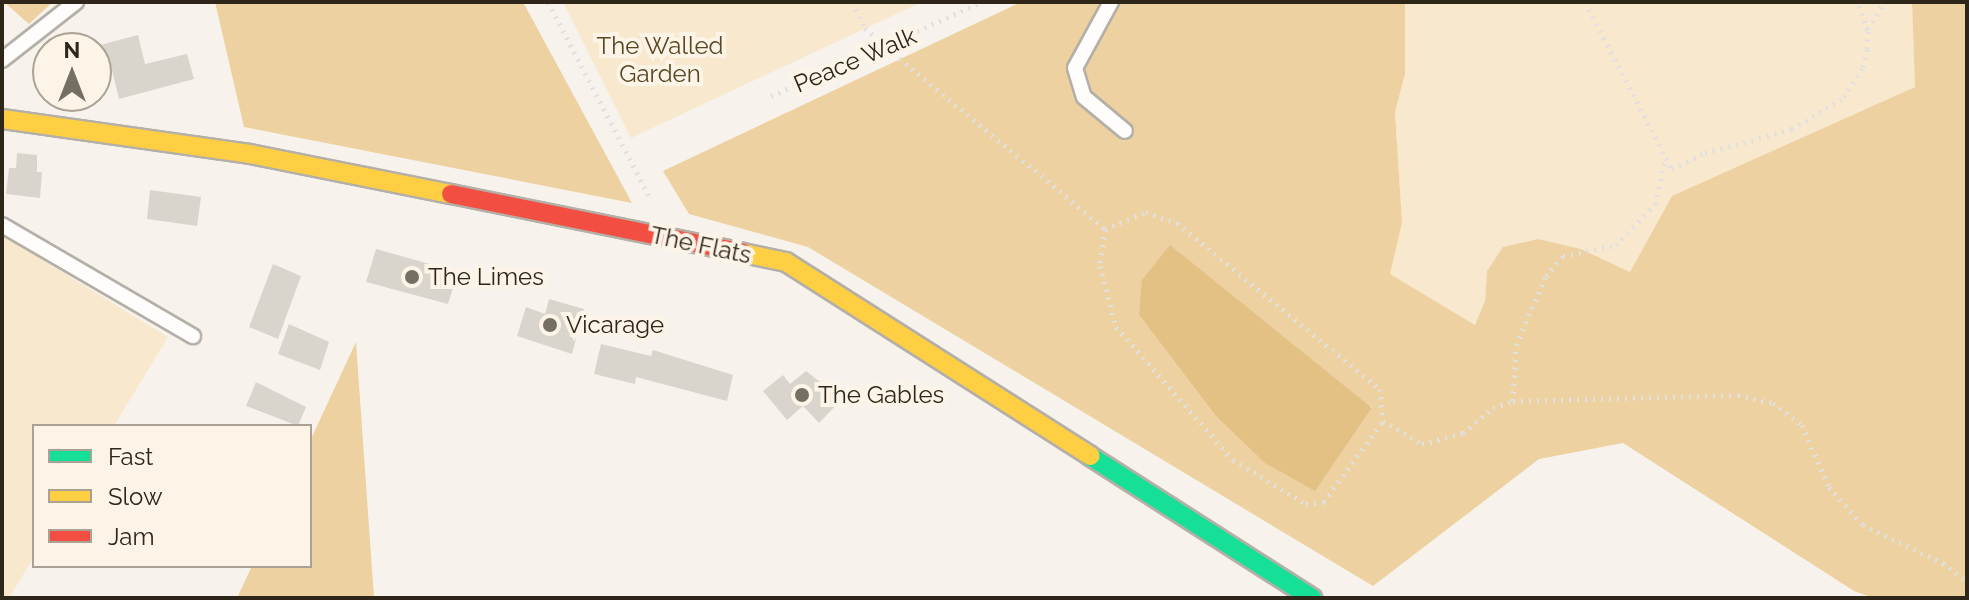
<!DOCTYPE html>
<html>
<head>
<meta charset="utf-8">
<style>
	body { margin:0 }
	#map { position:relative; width:1969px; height:600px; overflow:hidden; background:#f7f3ec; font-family:Raleway,sans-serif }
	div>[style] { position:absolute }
	.green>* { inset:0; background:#f8e8cd }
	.forest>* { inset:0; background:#edd1a1 }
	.water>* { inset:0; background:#e3c184 }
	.building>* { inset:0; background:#dad5cc }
	.path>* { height:5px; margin-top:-2.5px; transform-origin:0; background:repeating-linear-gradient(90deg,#e2e0de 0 2px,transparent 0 8px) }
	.roads { filter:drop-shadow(2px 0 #b4afa7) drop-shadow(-2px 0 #b4afa7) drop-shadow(0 2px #b4afa7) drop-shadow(0 -2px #b4afa7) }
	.lane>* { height:14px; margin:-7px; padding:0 7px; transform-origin:7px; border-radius:7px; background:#fefdfc }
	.fast>* { height:18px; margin:-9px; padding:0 9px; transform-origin:9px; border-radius:9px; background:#16e098 }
	.slow>* { height:18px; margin:-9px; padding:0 9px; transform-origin:9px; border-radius:9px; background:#ffcf43 }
	.jam>* { height:18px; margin:-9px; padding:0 9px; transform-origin:9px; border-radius:9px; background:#f24e42 }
	.dots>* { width:22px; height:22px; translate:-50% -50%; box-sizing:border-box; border:4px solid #fcf4e7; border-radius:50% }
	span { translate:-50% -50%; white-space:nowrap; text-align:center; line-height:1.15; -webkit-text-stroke:8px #fcf4e7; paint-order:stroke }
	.park-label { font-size:24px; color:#5a4623 }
	.street-label { font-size:24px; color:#2d2619 }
	.poi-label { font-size:24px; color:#2d2619 }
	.left { translate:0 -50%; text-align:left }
	.frame { position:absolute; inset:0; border:4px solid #2d2619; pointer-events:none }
	.legend { position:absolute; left:32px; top:424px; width:280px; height:144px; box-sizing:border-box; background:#fcf4e7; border:2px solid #a9a295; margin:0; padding:10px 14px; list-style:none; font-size:24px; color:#2d2619 }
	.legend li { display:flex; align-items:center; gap:16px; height:40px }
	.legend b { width:40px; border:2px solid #a9a295 }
	.north { position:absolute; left:32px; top:32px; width:80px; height:80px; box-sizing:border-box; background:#fcf4e7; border:2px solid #a9a295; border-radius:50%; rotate:0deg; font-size:22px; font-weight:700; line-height:32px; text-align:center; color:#2d2619 }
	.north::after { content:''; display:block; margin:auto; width:28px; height:36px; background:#746e63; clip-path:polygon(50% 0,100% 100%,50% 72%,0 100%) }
</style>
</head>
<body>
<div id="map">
	<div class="green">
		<i style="clip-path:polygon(563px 2px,922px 2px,631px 138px)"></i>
		<i style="clip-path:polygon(1405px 2px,1912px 2px,1915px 87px,1673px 196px,1630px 272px,1581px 249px,1538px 239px,1504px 247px,1487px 271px,1485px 301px,1475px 325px,1389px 274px,1402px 223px,1395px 112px,1405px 74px)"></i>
		<i style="clip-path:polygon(2px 235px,168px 337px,114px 426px,34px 426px,34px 557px,9px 598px,2px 598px)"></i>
	</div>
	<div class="forest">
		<i style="clip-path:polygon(4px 2px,53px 2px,29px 24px)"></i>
		<i style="clip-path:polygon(215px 2px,523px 2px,632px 203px,244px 127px)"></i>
		<i style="clip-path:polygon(evenodd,1021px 2px,1405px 2px,1405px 74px,1395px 112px,1402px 223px,1390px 274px,1475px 325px,1485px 301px,1487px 271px,1503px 247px,1538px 239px,1581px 249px,1630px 272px,1672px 196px,1915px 87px,1912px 2px,1967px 2px,1967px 598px,1873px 598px,1854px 591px,1623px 443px,1539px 459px,1373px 586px,808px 247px,689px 214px,663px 171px,1021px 2px,1139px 315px,1372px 407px,1372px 408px,1315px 490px,1215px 415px,1139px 315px)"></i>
		<i style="clip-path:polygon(356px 342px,374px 598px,237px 598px,252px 566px,310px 566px,310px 441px)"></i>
	</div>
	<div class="water">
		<i style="clip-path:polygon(1170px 245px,1372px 408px,1315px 491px,1265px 463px,1215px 415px,1139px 315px,1142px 280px)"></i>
	</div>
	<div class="building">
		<i style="clip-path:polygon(138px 35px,145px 64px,187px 54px,194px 79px,119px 99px,112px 70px,96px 74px,96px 46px)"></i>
		<i style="clip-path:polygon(17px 153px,37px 155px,37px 172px,42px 172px,40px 198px,6px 194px,9px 168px,16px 168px)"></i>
		<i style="clip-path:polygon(150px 190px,201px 197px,197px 226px,147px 219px)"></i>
		<i style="clip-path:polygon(376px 249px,458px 272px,448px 304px,366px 282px)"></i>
		<i style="clip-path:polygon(273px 264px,301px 276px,278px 339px,249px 327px)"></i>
		<i style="clip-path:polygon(549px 299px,584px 309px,572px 354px,517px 336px,526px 307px,545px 314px)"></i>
		<i style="clip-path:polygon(289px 324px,329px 342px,320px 370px,278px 354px)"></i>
		<i style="clip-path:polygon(601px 344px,651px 356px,653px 350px,733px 375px,727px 401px,636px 377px,635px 384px,594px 374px)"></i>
		<i style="clip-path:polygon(806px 371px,842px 399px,819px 423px,803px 406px,787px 420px,763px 391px,783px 375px,790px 384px)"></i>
		<i style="clip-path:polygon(256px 382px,306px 407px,298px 426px,246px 406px)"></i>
	</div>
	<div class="path">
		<i style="left:548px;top:2px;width:223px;rotate:62.5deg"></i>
		<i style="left:852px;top:2px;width:29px;rotate:63deg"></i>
		<i style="left:865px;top:28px;width:30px;rotate:42deg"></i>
		<i style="left:887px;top:48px;width:283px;rotate:39.7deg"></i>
		<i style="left:1105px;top:229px;width:37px;rotate:98deg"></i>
		<i style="left:1100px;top:266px;width:63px;rotate:75.3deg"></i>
		<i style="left:1116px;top:327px;width:177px;rotate:48.7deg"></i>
		<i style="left:1233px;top:460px;width:85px;rotate:31.1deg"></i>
		<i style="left:1306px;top:504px;width:18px;rotate:-6deg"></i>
		<i style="left:1324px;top:502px;width:100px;rotate:-53.9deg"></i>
		<i style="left:1383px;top:421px;width:45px;rotate:30.5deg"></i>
		<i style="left:1422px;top:444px;width:42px;rotate:-15deg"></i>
		<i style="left:1463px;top:433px;width:39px;rotate:-40deg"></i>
		<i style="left:1493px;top:408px;width:21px;rotate:-19deg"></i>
		<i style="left:1513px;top:401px;width:225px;rotate:-1.5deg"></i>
		<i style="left:1738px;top:395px;width:36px;rotate:13deg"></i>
		<i style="left:1773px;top:403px;width:36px;rotate:37deg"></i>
		<i style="left:1802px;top:425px;width:68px;rotate:66.5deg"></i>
		<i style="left:1829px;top:487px;width:51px;rotate:48.2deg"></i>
		<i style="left:1863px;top:525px;width:89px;rotate:25.4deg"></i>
		<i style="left:1943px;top:563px;width:31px;rotate:38deg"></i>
		<i style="left:1585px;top:2px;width:188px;rotate:62.5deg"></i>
		<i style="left:1672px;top:169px;width:37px;rotate:-26deg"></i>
		<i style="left:1705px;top:153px;width:90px;rotate:-15.4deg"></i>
		<i style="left:1792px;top:129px;width:61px;rotate:-31.6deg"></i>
		<i style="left:1844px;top:97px;width:36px;rotate:-58deg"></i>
		<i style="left:1863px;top:67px;width:18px;rotate:-77deg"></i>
		<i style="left:1867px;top:49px;width:19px;rotate:-87deg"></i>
		<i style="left:1868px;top:30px;width:30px;rotate:-110deg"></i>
		<i style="left:1868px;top:29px;width:31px;rotate:-59deg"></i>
		<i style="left:771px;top:96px;width:231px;rotate:-24deg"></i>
		<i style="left:1105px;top:229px;width:44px;rotate:-22.5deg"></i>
		<i style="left:1146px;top:212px;width:33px;rotate:20deg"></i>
		<i style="left:1177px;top:223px;width:262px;rotate:39.3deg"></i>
		<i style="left:1380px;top:389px;width:32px;rotate:85deg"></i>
		<i style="left:1513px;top:401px;width:56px;rotate:-86.9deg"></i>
		<i style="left:1516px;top:345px;width:75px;rotate:-66.5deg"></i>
		<i style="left:1546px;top:276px;width:26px;rotate:-50deg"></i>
		<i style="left:1563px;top:256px;width:54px;rotate:-11.7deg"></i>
		<i style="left:1616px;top:245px;width:57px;rotate:-46.4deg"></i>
		<i style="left:1655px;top:204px;width:47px;rotate:-76.6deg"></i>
	</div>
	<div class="roads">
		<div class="lane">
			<i style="left:1111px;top:2px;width:75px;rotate:118.6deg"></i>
			<i style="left:1075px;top:68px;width:30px;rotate:73deg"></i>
			<i style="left:1084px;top:97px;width:53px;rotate:39.7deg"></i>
			<i style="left:2px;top:60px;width:94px;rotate:-38.1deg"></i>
			<i style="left:2px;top:225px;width:221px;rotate:30.2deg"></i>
		</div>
		<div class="fast">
			<i style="left:1090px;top:456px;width:264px;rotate:32.6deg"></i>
		</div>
		<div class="slow">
			<i style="left:2px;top:119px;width:250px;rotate:8deg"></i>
			<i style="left:250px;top:154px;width:205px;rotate:11.3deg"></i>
			<i style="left:743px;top:253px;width:44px;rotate:11.8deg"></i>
			<i style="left:786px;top:262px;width:361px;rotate:32.5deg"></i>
		</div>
		<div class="jam">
			<i style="left:451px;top:194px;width:298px;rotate:11.4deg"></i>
		</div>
	</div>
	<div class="dots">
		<i style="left:412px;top:277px;background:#746e63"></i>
		<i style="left:550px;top:325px;background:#746e63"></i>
		<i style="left:802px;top:395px;background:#746e63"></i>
	</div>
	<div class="park-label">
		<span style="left:660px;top:60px">The Walled<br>Garden</span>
	</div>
	<div class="street-label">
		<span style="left:855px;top:60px;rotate:-23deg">Peace Walk</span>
		<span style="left:701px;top:245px;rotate:12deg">The Flats</span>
	</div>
	<div class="poi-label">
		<span class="left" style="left:428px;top:277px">The Limes</span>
		<span class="left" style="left:566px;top:325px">Vicarage</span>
		<span class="left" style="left:818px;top:395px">The Gables</span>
	</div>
	<div class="frame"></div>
	<ul class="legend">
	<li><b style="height:10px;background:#16e098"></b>Fast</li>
	<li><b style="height:10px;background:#ffcf43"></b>Slow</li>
	<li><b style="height:10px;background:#f24e42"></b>Jam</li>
	</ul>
	<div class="north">N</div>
</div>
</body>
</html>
